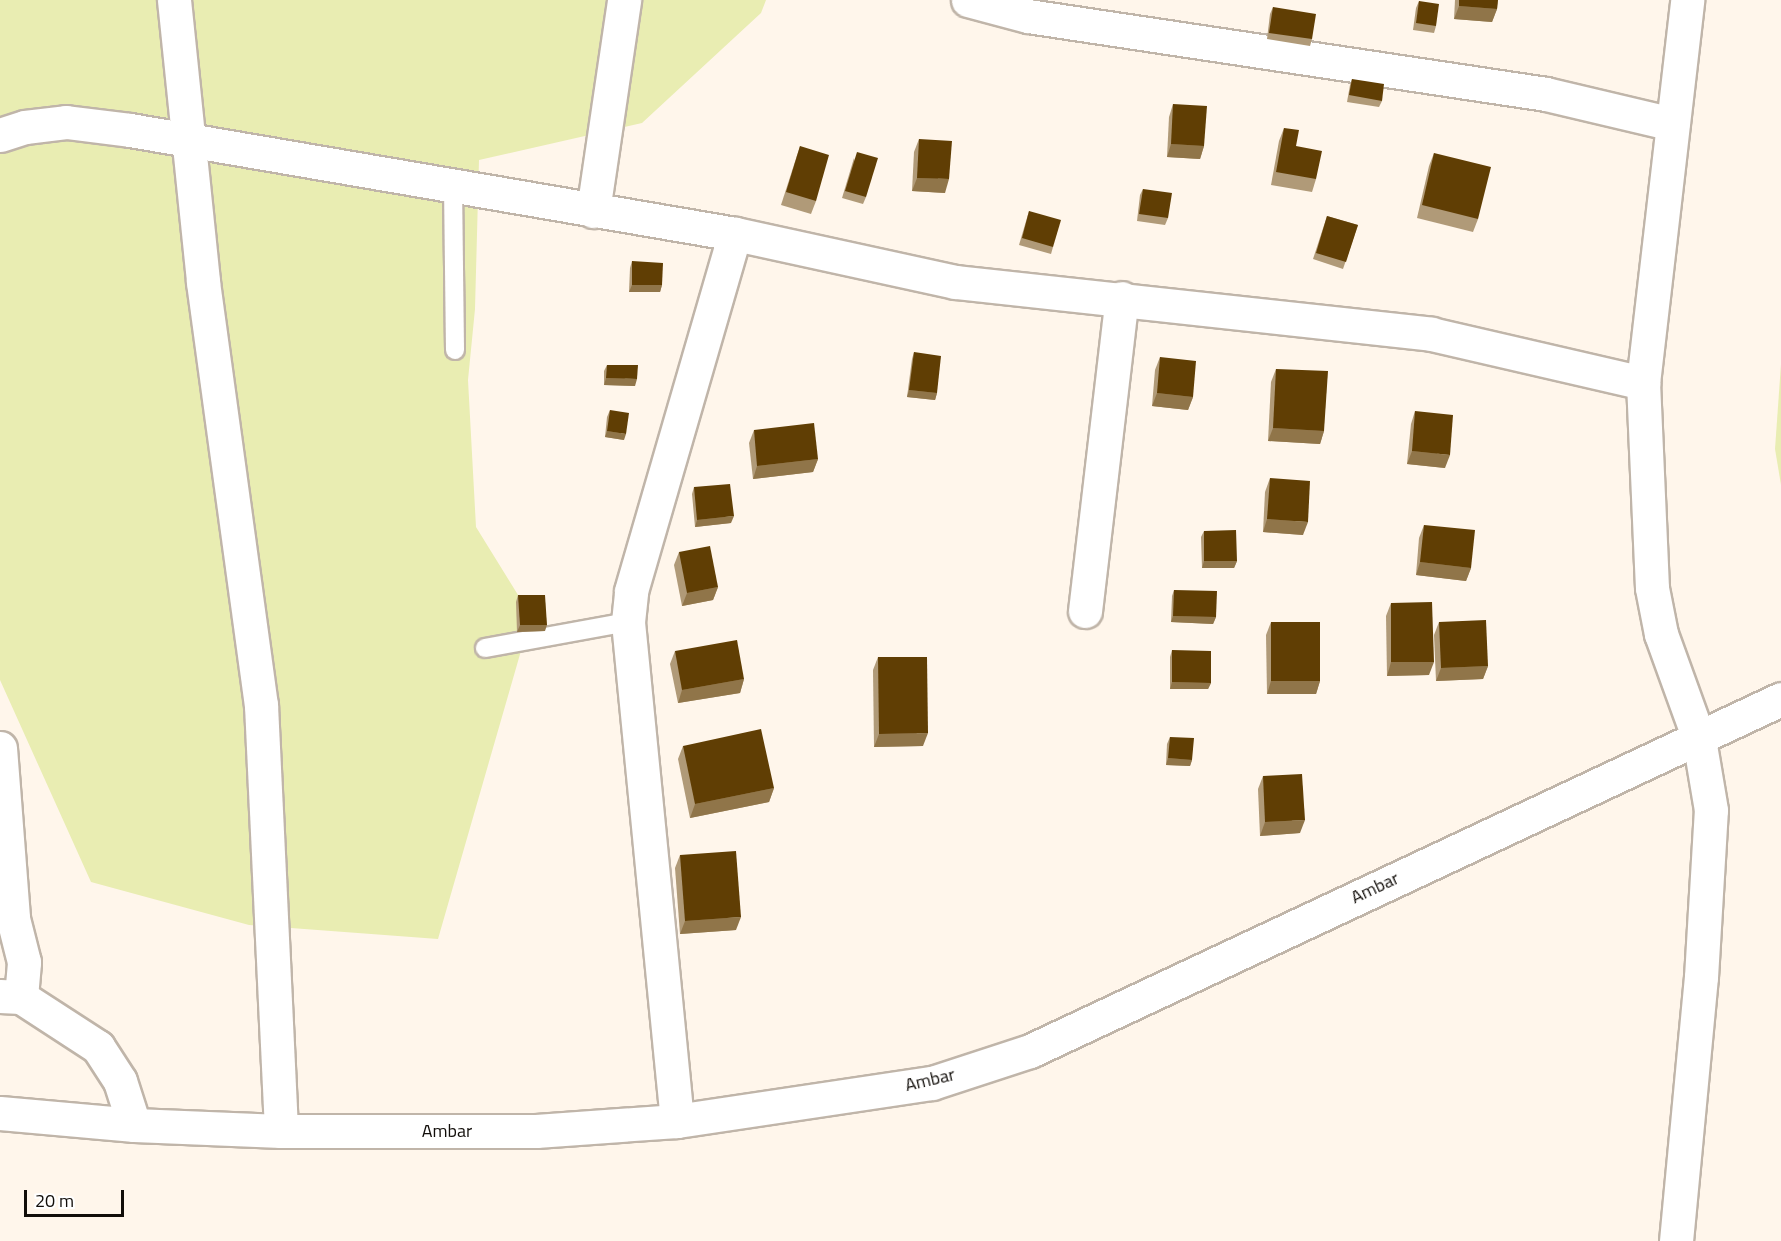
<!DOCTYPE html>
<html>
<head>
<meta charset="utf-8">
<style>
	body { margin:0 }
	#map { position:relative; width:1781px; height:1241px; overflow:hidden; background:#fff6eb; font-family:"Titillium Web",sans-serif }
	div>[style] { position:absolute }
	.green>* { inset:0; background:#e9edb2 }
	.roads { filter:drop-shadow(2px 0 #c0b5a9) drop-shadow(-2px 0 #c0b5a9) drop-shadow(0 2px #c0b5a9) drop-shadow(0 -2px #c0b5a9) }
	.lane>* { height:18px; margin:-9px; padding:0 9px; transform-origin:9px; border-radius:9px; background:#fff }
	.street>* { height:33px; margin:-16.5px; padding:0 16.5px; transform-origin:16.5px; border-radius:16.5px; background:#fff }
	.wall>* { inset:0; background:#b09a78 }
	.shaded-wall>* { inset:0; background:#907549 }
	.building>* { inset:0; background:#603e04 }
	span { translate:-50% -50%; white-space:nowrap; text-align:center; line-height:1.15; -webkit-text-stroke:6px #fff; paint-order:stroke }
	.street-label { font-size:18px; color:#110d09 }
	.scale { position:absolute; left:24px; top:1190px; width:100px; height:27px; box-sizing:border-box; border:3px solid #110d09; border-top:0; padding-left:8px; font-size:18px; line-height:21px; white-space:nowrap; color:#110d09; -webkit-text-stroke:4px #fff; paint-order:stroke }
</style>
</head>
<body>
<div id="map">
	<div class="green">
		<i style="clip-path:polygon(0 0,766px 0,761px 13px,642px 123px,479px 160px,475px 309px,468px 380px,476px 527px,531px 616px,438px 939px,249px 925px,91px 882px,0 680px)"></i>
		<i style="clip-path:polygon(1781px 364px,1781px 485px,1775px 449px)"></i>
	</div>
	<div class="roads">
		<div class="lane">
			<i style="left:453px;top:186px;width:164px;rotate:89.3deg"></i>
			<i style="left:485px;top:648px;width:145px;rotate:-10.3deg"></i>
		</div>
		<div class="street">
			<i style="left:174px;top:0;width:283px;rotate:84.1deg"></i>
			<i style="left:203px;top:282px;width:427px;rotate:82.2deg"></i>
			<i style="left:261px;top:705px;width:426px;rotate:87.3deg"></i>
			<i style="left:968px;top:0;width:62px;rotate:14.9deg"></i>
			<i style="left:1028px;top:16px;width:524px;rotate:8.56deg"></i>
			<i style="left:1546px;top:94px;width:130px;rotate:13.3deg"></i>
			<i style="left:0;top:135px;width:26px;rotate:-18deg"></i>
			<i style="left:25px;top:127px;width:41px;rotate:-7deg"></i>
			<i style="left:66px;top:122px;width:64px;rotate:7.1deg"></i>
			<i style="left:130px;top:130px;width:614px;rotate:9.75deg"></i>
			<i style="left:735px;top:234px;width:225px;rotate:12.3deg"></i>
			<i style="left:955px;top:282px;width:479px;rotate:6.2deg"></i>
			<i style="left:1431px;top:334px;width:218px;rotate:13deg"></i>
			<i style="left:593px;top:211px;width:213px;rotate:-81.6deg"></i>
			<i style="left:1085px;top:611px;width:315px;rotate:-83.3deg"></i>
			<i style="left:0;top:748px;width:169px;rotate:85.6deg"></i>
			<i style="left:0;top:996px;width:21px;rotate:3deg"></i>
			<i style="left:21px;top:997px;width:35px;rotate:-85deg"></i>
			<i style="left:24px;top:962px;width:69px;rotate:-104.2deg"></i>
			<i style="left:21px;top:997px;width:92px;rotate:33deg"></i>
			<i style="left:98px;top:1047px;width:40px;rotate:57.1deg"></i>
			<i style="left:120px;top:1081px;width:46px;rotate:72.3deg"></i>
			<i style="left:0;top:1113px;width:135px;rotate:5.1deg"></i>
			<i style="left:134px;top:1125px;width:147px;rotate:2.3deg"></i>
			<i style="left:281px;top:1131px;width:255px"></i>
			<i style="left:536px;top:1131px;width:141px;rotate:-4.1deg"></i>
			<i style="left:677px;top:1121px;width:258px;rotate:-8.5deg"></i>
			<i style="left:932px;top:1083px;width:103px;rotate:-18.1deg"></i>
			<i style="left:1030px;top:1051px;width:829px;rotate:-25.11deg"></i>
			<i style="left:677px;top:1121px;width:501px;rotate:-95.61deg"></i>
			<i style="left:628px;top:622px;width:31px;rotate:-84deg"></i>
			<i style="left:631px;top:591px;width:372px;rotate:-73.8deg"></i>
			<i style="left:1676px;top:1241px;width:265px;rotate:-84.6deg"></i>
			<i style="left:1701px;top:977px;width:167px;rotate:-86.6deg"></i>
			<i style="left:1711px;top:810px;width:72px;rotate:-99.6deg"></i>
			<i style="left:1699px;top:739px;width:112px;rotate:-109.9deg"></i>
			<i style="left:1661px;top:634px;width:47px;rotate:-101.1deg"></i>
			<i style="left:1652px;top:588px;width:205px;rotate:-92.5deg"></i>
			<i style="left:1643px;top:383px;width:386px;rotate:-83.4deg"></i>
		</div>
	</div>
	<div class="wall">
		<i style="clip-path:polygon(1455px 0,1498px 0,1497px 9px,1492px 22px,1454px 19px)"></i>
		<i style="clip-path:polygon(1419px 1px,1436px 26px,1434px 33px,1413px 30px,1416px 8px)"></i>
		<i style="clip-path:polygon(1273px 7px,1312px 39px,1310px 46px,1267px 39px,1270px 14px)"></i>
		<i style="clip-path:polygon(1352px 79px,1382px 101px,1379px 107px,1347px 102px,1350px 85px)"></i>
		<i style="clip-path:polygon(1173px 104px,1204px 146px,1200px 159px,1167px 157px,1169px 117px)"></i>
		<i style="clip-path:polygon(1284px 128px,1316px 179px,1312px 192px,1271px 185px,1279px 141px)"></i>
		<i style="clip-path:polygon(919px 139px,945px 193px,912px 191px,914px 152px)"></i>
		<i style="clip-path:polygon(800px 146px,816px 201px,811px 214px,781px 205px)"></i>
		<i style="clip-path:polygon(1434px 153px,1478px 219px,1473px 232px,1417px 218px,1429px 166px)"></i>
		<i style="clip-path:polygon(854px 158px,866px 197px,863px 204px,842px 198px)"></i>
		<i style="clip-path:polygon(1143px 189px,1168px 218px,1165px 225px,1137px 221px,1140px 195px)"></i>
		<i style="clip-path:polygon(1029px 211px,1053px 247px,1051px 254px,1019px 245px)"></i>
		<i style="clip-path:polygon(1327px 216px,1358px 225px,1343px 269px,1313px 259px)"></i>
		<i style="clip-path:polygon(632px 261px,662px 285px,660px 292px,629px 292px,630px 268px)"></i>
		<i style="clip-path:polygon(914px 352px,937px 393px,935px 400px,907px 397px,912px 359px)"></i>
		<i style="clip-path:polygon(1160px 357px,1193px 397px,1188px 410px,1152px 406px,1155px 370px)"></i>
		<i style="clip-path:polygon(607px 365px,635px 386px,604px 385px,604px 371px)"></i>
		<i style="clip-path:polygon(1276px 369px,1324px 431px,1320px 444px,1268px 441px,1271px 382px)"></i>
		<i style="clip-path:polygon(610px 410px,624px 440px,605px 437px,607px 417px)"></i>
		<i style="clip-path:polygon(1415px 411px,1445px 468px,1407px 464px,1411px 424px)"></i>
		<i style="clip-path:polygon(754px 430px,818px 459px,813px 472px,753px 479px,749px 443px)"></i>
		<i style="clip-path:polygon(1270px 478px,1303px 535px,1263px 532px,1265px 492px)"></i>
		<i style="clip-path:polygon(694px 487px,731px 523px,695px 527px,692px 494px)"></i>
		<i style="clip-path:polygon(1424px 525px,1471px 568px,1466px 581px,1416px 575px,1419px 538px)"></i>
		<i style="clip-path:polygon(1204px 531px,1237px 561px,1234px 568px,1202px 568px,1201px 537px)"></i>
		<i style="clip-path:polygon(679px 552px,718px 587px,713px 600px,682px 606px,674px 565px)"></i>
		<i style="clip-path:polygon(1174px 590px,1216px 617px,1213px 624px,1171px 622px,1172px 596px)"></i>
		<i style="clip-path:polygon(518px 595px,545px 631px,517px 632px,516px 602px)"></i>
		<i style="clip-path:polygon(1391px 603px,1429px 675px,1387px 676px,1386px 616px)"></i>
		<i style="clip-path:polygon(1271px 622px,1320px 681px,1316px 694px,1267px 694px,1266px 635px)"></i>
		<i style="clip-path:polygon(1439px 622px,1488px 666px,1483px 679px,1436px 681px,1434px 635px)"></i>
		<i style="clip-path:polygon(1172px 650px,1211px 683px,1208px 689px,1170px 689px,1170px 657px)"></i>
		<i style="clip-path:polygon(675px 651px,744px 679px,740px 693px,678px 703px,670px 664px)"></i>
		<i style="clip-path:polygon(878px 657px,923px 746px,874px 747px,873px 670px)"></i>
		<i style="clip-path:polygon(1170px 737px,1192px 760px,1190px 766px,1166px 765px,1167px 744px)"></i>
		<i style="clip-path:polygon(683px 746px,774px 788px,769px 802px,690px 818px,678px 759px)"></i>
		<i style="clip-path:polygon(1263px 776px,1300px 833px,1260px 836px,1258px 789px)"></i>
		<i style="clip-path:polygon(680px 855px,736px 930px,680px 934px,675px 868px)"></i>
	</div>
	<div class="shaded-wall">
		<i style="clip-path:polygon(1459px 6px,1497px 9px,1492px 22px,1454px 19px)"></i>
		<i style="clip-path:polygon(1171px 144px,1204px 146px,1200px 159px,1167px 157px)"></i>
		<i style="clip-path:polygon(917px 178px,949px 179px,945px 193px,912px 191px)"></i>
		<i style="clip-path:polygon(632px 285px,662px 285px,660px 292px,629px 292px)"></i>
		<i style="clip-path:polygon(606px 378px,637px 379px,635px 386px,604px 385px)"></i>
		<i style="clip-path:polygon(909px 390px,937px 393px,935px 400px,907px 397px)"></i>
		<i style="clip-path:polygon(1157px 393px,1193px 397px,1188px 410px,1152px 406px)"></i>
		<i style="clip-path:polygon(1273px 428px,1324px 431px,1320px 444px,1268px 441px)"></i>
		<i style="clip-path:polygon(607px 431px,626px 434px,624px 440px,605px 437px)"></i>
		<i style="clip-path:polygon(1412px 451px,1450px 455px,1445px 468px,1407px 464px)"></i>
		<i style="clip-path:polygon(818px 459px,813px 472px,753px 479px,757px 466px)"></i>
		<i style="clip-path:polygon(734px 516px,731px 523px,695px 527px,697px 520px)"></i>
		<i style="clip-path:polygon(1267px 519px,1308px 522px,1303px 535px,1263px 532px)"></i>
		<i style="clip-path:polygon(1204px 561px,1237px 561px,1234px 568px,1202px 568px)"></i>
		<i style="clip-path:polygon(1420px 562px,1471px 568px,1466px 581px,1416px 575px)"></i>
		<i style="clip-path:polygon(718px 587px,713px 600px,682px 606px,687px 593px)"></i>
		<i style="clip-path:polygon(1173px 616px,1216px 617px,1213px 624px,1171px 622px)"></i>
		<i style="clip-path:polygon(520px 625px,547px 625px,545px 631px,517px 632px)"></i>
		<i style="clip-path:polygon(1391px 662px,1434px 662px,1429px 675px,1387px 676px)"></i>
		<i style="clip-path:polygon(1488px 666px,1483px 679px,1436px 681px,1441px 668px)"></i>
		<i style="clip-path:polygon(744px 679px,740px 693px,678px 703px,682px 690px)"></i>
		<i style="clip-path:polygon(1271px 681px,1320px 681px,1316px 694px,1267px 694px)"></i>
		<i style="clip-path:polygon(1172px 682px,1211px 683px,1208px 689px,1170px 689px)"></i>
		<i style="clip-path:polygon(928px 733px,923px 746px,874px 747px,879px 734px)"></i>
		<i style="clip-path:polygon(1168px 758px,1192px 760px,1190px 766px,1166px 765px)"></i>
		<i style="clip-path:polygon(774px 788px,769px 802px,690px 818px,695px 804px)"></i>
		<i style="clip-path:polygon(1305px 820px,1300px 833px,1260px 836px,1265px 822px)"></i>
		<i style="clip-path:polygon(741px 917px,736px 930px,680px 934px,685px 921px)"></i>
	</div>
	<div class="building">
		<i style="clip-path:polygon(1459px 0,1498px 0,1497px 9px,1459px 6px)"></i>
		<i style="clip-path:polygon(1419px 1px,1439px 4px,1436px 26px,1416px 23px)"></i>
		<i style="clip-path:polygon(1273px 7px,1316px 14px,1312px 39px,1269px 33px)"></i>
		<i style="clip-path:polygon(1352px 79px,1384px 84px,1382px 101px,1349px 95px)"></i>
		<i style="clip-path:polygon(1173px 104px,1207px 106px,1204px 146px,1171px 144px)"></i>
		<i style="clip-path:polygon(1284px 128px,1299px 130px,1296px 146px,1322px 151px,1316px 179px,1276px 172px)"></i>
		<i style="clip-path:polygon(919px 139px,952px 141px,949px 179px,917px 178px)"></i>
		<i style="clip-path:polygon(800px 146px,829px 155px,816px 201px,786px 192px)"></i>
		<i style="clip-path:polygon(857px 152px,878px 158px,866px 197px,845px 191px)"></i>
		<i style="clip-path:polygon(1434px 153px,1491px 167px,1478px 219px,1422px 205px)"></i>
		<i style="clip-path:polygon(1143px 189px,1172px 193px,1168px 218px,1139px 214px)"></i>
		<i style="clip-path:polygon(1029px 211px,1061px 220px,1053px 247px,1022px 238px)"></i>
		<i style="clip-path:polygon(1327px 216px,1358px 225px,1346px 262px,1316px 253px)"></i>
		<i style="clip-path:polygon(632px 261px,663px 263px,662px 285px,632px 285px)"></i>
		<i style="clip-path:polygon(914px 352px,941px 356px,937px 393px,909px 390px)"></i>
		<i style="clip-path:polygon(1160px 357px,1196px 361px,1193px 397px,1157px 393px)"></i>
		<i style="clip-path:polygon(607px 365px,638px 365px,637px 379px,606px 378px)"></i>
		<i style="clip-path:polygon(1276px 369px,1328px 371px,1324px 431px,1273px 428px)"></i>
		<i style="clip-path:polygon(610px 410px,629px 413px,626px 434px,607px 431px)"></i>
		<i style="clip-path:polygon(1415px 411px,1453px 415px,1450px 455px,1412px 451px)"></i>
		<i style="clip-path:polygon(814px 423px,818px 459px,757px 466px,754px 430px)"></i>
		<i style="clip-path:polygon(1270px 478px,1310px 481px,1308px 522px,1267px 519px)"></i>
		<i style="clip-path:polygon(730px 484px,734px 516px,697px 520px,694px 487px)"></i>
		<i style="clip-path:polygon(1424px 525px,1475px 530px,1471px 568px,1420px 562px)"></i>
		<i style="clip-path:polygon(1236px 530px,1237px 561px,1204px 561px,1204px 531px)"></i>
		<i style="clip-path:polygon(710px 546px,718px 587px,687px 593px,679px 552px)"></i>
		<i style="clip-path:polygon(1174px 590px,1217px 591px,1216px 617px,1173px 616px)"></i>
		<i style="clip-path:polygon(518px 595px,545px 595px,547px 625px,520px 625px)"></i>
		<i style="clip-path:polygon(1432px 602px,1434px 662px,1391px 662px,1391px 603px)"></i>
		<i style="clip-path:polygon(1486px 620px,1488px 666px,1441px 668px,1439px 622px)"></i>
		<i style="clip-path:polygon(1271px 622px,1320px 622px,1320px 681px,1271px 681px)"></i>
		<i style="clip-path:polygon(737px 640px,744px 679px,682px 690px,675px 651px)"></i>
		<i style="clip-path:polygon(1172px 650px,1211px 651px,1211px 683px,1172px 682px)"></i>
		<i style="clip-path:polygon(878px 657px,927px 657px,928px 733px,879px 734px)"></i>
		<i style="clip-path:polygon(761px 729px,774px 788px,695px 804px,683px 746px)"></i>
		<i style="clip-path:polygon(1170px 737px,1194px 738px,1192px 760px,1168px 758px)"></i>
		<i style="clip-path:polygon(1302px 774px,1305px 820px,1265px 822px,1263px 776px)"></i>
		<i style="clip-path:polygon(736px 851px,741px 917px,685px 921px,680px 855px)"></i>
	</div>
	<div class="street-label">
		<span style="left:1375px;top:888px;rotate:-25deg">Ambar</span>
		<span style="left:930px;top:1080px;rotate:-13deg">Ambar</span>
		<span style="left:447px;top:1131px">Ambar</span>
	</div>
	<div class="scale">20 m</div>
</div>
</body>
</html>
